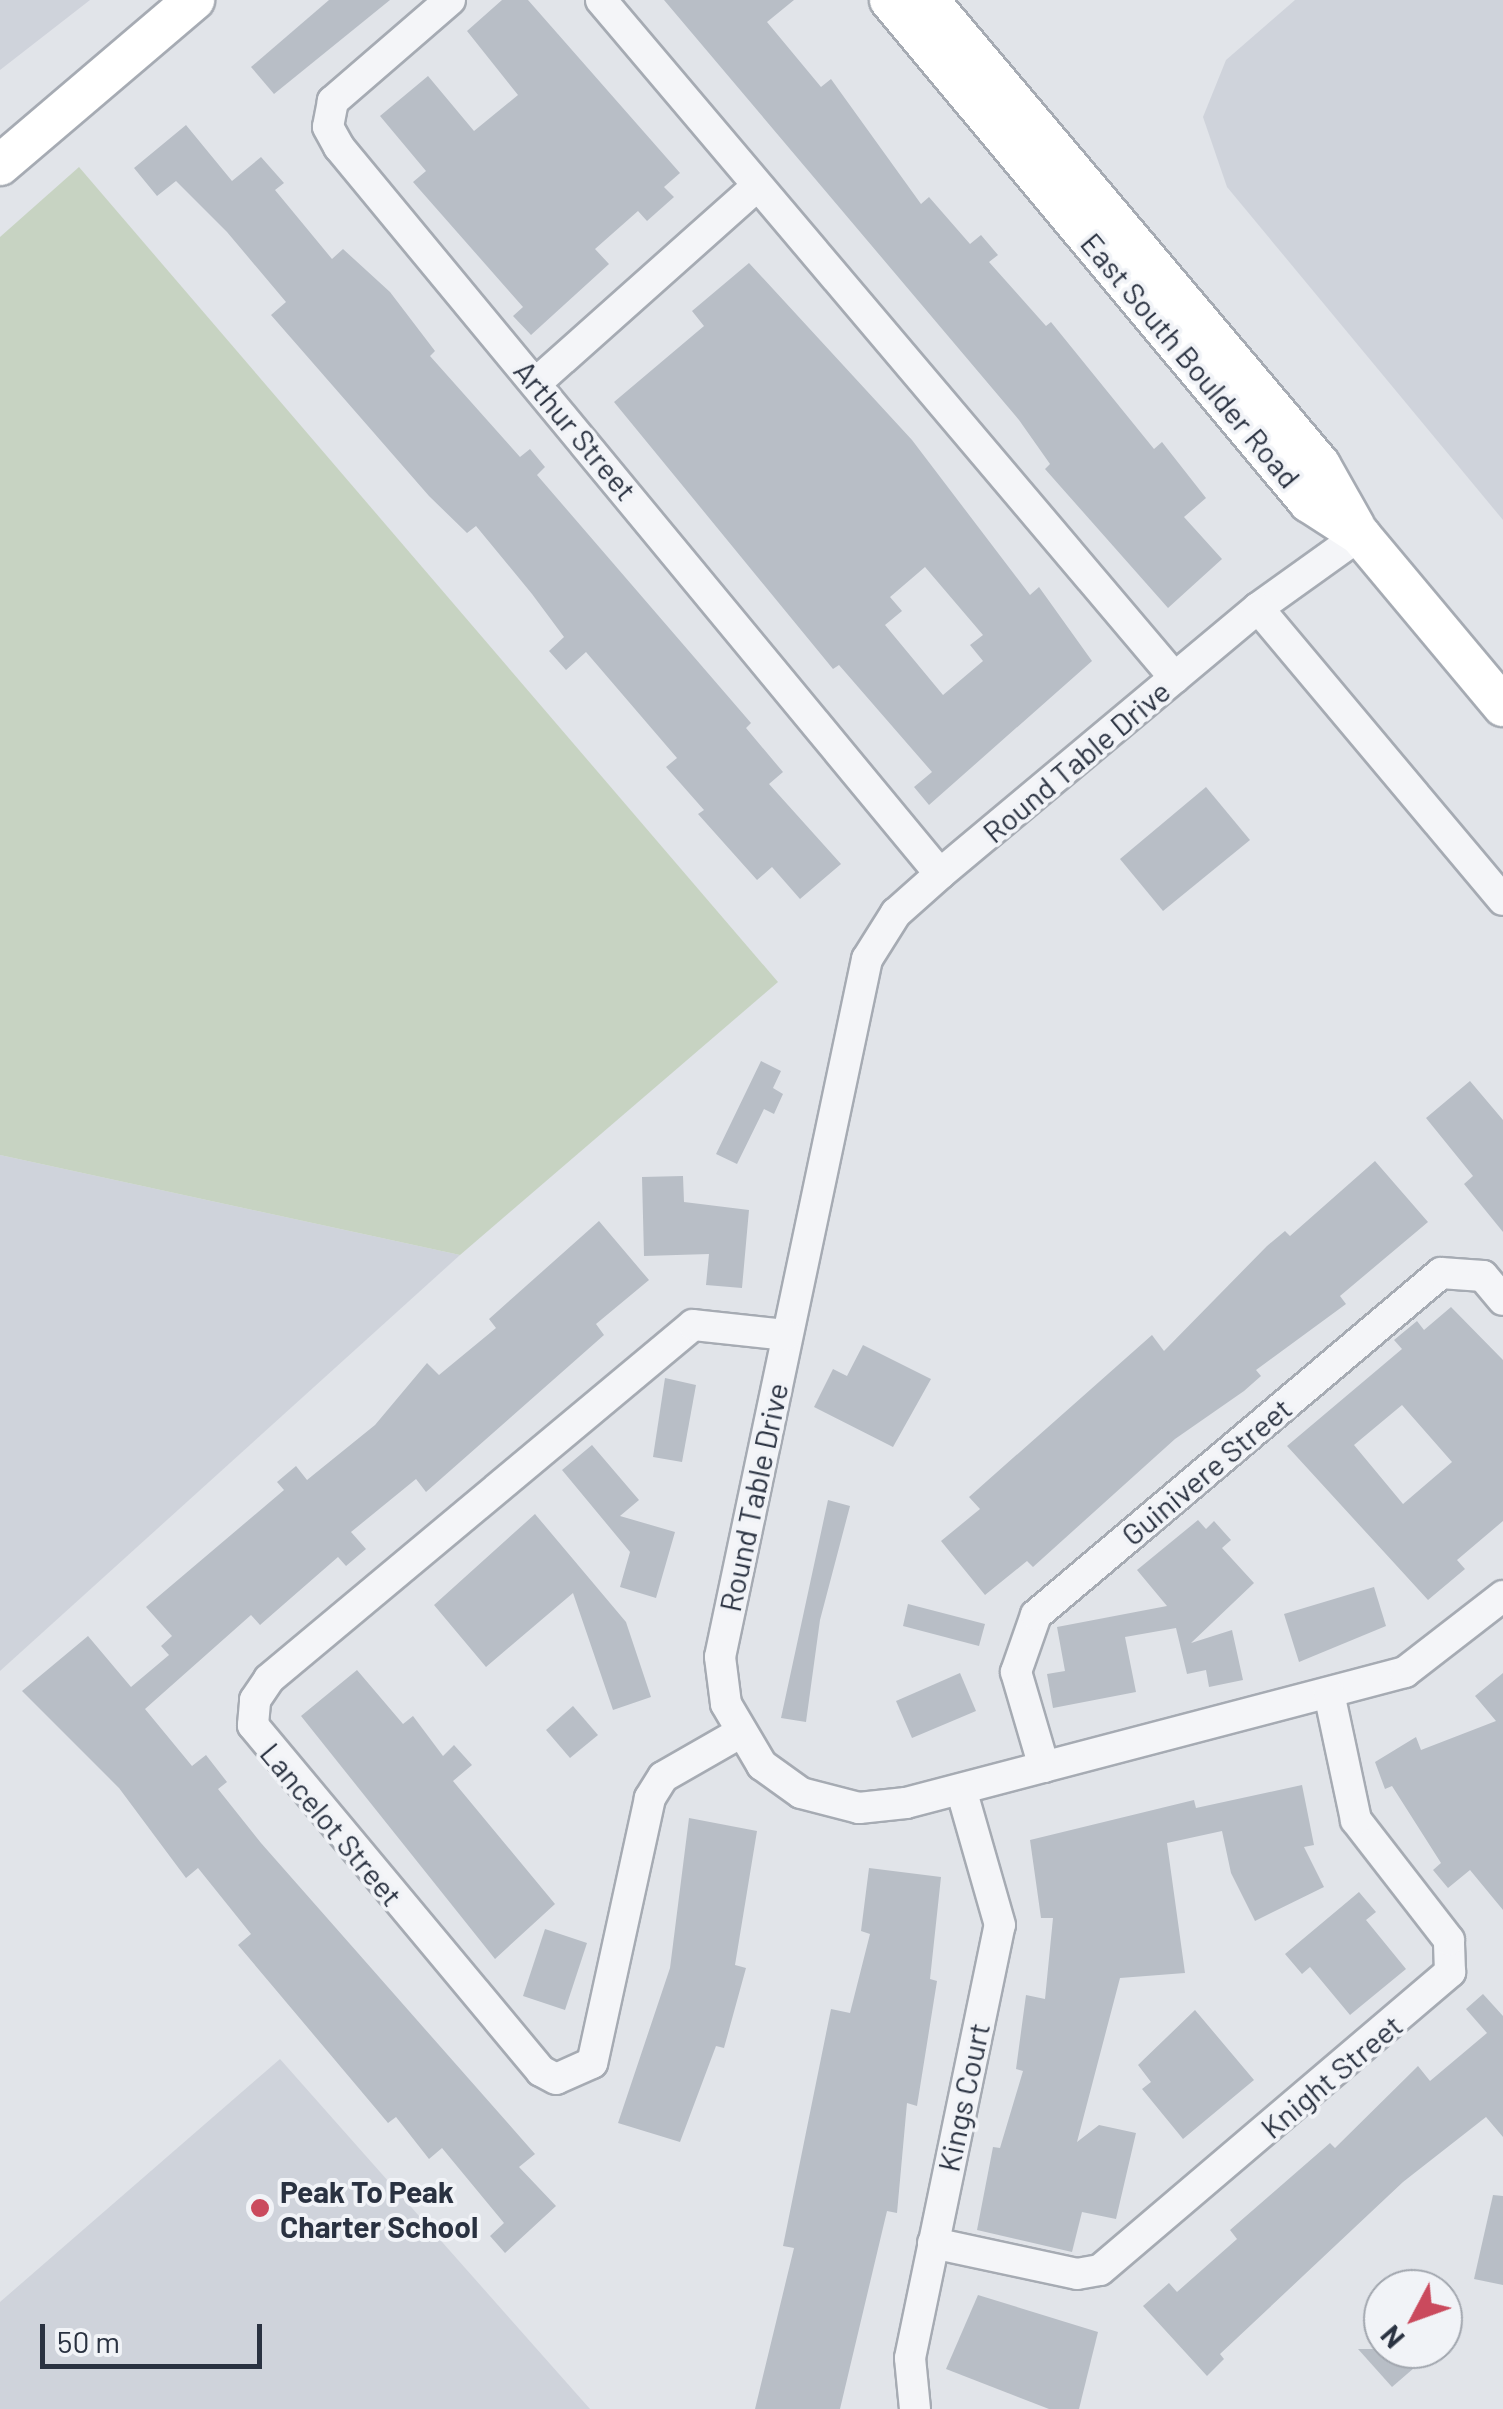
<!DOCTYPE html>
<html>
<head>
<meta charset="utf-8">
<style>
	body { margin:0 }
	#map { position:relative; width:1503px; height:2409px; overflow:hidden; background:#e1e4e9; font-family:Barlow,sans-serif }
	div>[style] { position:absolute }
	.built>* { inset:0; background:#cfd3db }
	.green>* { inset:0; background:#c7d3c2 }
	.building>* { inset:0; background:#b8bec6 }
	.roads { filter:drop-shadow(2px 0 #a6abb3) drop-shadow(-2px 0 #a6abb3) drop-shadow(0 2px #a6abb3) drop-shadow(0 -2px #a6abb3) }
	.minor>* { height:30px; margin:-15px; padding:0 15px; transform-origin:15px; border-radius:15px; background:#f4f5f8 }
	.major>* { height:40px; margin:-20px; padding:0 20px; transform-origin:20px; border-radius:20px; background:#fff }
	.dots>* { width:28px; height:28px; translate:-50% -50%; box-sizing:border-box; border:5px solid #f1f3f7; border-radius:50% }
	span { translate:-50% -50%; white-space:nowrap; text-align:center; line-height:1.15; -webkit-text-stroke:8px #f1f3f7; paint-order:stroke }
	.street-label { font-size:30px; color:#2a3241 }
	.poi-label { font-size:30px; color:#2a3241; font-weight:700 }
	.left { translate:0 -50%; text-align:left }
	.north { position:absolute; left:1363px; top:2269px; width:100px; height:100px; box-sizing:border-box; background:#f1f3f7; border:2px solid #a1a6ae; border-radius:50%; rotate:229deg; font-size:28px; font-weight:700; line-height:40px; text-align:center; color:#2a3241 }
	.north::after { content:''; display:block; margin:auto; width:35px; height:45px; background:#ca4a5d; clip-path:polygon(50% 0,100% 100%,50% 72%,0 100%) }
	.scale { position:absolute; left:40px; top:2324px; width:222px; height:45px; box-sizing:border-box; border:5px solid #2a3241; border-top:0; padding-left:12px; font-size:30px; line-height:35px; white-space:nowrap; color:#2a3241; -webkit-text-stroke:8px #f1f3f7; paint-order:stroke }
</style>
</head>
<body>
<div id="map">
	<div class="built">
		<i style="clip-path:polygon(0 0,90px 0,0 70px)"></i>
		<i style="clip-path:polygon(1295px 0,1503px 0,1503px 520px,1227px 187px,1203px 117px,1226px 60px)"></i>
		<i style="clip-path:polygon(0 1155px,460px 1255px,0 1671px)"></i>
		<i style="clip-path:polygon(280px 2059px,590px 2409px,0 2409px,0 2302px)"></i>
	</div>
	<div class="green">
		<i style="clip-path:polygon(79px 167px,778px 982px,460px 1255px,0 1155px,0 237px)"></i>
	</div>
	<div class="building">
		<i style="clip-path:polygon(329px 0,390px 0,274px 94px,251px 67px)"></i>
		<i style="clip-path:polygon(502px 0,528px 0,680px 173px,664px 187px,674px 197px,647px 221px,638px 211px,595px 249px,609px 264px,531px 335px,513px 316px,523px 307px,413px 182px,426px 171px,380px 116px,428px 76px,474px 131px,518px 95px,467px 31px)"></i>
		<i style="clip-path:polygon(664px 0,794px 0,767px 22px,821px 87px,831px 79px,921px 204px,929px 197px,970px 244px,981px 235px,998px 255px,989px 262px,1046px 326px,1051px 322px,1154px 449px,1162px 442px,1206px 498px,1184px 517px,1222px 559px,1168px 608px,1045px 469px,1050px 464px,1019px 420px)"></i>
		<i style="clip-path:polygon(186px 125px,232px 181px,261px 157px,284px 183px,275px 190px,332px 259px,343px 249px,390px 292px,435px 351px,430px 356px,520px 457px,530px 449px,545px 467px,537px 475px,751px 723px,746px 728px,783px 772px,769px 784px,841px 864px,800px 899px,772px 867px,757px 880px,698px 814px,704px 810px,666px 767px,677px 758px,586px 652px,566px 670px,549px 651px,564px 637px,532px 594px,476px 526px,467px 533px,429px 496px,271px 315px,286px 302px,227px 232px,176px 181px,157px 196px,134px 168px)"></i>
		<i style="clip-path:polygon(evenodd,749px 263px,912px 440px,1030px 595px,1039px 587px,1092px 661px,929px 805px,914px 787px,932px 772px,839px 665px,833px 669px,614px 402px,704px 326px,692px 311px,749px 263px,925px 567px,983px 635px,970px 645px,983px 661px,943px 695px,885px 625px,902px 611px,890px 597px,925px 567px)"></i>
		<i style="clip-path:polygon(1206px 787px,1250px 840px,1163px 911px,1120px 859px)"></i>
		<i style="clip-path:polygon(761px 1061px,781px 1071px,773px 1088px,783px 1094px,774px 1114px,764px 1109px,737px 1164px,716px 1154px)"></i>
		<i style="clip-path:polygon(1470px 1081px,1503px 1120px,1503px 1232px,1464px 1184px,1473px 1176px,1426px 1118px)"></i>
		<i style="clip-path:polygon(1375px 1161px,1428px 1222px,1340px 1296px,1346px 1304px,1256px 1370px,1261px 1376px,1244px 1391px,1175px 1439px,1033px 1567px,1027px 1561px,985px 1595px,941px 1541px,980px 1509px,969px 1497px,1152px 1335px,1164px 1351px,1267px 1246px,1285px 1231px,1290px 1236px)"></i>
		<i style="clip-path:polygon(683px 1176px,684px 1202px,749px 1210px,742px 1288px,706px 1285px,709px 1254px,644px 1256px,642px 1177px)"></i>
		<i style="clip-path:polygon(599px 1221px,649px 1280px,596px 1324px,604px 1335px,426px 1492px,416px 1479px,351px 1532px,366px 1549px,346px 1566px,338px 1557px,260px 1625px,251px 1615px,145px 1709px,192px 1766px,206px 1755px,227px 1782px,218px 1789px,261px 1843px,535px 2154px,519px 2167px,556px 2206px,505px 2253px,490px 2236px,504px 2223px,442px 2148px,429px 2159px,396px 2117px,388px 2123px,238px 1945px,251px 1934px,198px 1868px,186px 1878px,119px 1788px,22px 1691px,88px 1636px,131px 1687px,169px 1655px,161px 1646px,172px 1636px,146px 1607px,284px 1490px,277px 1482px,296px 1466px,307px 1480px,375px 1425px,427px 1363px,439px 1375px,496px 1328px,489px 1319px)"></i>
		<i style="clip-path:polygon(evenodd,1451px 1307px,1503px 1360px,1503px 1521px,1457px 1560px,1465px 1569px,1428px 1600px,1287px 1446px,1402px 1349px,1394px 1340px,1417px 1321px,1424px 1330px,1451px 1307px,1402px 1405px,1452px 1462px,1403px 1504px,1354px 1445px,1402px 1405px)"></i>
		<i style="clip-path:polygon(863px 1345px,931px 1379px,893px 1447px,814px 1407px,833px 1369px,847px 1376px)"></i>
		<i style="clip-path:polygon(665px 1378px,696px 1385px,682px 1462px,653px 1457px)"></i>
		<i style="clip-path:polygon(592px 1445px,639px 1500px,620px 1516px,675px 1532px,656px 1598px,620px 1587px,630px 1552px,562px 1470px)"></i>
		<i style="clip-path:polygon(828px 1500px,850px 1506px,820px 1620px,806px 1722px,781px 1718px)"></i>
		<i style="clip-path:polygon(535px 1514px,626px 1622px,651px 1697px,613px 1710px,573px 1593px,486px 1667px,434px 1605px)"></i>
		<i style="clip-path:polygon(1198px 1520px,1206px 1529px,1214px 1521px,1231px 1540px,1222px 1548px,1254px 1583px,1191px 1643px,1232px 1630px,1243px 1680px,1209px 1687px,1206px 1670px,1187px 1674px,1176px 1628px,1125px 1637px,1136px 1692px,1053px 1708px,1047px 1674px,1065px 1671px,1057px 1627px,1167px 1606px,1137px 1570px)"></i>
		<i style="clip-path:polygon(1374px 1587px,1386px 1626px,1299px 1662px,1284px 1614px)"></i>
		<i style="clip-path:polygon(908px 1604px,985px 1624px,979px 1646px,903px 1626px)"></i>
		<i style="clip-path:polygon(357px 1670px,403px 1724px,413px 1716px,443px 1756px,454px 1745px,472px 1765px,453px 1781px,555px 1904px,495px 1959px,301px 1716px)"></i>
		<i style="clip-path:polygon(960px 1673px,976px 1711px,912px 1738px,896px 1701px)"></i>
		<i style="clip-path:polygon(1503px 1673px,1503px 1910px,1470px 1870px,1448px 1888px,1433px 1870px,1441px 1863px,1392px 1786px,1385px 1789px,1375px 1762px,1416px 1737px,1421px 1750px,1496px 1721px,1475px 1696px)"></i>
		<i style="clip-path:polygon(573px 1706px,598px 1735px,570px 1758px,546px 1730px)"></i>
		<i style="clip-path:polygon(1302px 1785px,1314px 1845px,1304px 1847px,1324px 1887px,1255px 1921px,1231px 1873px,1222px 1831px,1167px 1843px,1185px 1973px,1120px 1978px,1077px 2142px,1099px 2125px,1136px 2133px,1116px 2219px,1082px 2212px,1072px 2252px,977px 2230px,993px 2147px,1000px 2148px,1023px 2071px,1016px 2069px,1026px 1995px,1045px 1999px,1053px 1918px,1041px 1918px,1030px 1840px,1194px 1800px,1196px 1808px)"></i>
		<i style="clip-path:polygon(689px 1818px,757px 1831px,735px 1965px,746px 1968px,724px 2048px,716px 2046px,680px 2142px,618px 2123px,670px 1968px)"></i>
		<i style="clip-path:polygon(869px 1868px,941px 1877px,930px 1979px,937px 1981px,917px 2106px,907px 2103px,897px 2213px,887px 2211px,840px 2409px,755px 2409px,794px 2248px,783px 2246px,831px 2009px,850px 2013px,870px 1934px,861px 1931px)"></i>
		<i style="clip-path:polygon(1359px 1892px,1376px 1912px,1366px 1920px,1406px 1969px,1350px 2015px,1310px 1967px,1302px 1974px,1285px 1954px)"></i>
		<i style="clip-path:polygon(545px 1929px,587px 1943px,565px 2010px,523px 1996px)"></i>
		<i style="clip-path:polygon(1483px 1994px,1503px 2016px,1503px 2137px,1486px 2117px,1403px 2182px,1220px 2354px,1224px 2359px,1207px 2376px,1143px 2306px,1169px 2283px,1177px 2292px,1237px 2239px,1230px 2230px,1330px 2143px,1335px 2148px,1418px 2066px,1430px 2081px,1487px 2033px,1466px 2009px)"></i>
		<i style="clip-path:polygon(1195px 2010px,1254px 2080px,1183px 2139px,1142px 2089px,1151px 2082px,1138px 2065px)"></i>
		<i style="clip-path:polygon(1493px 2195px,1503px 2196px,1503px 2285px,1474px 2279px)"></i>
		<i style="clip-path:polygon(978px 2295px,1098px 2332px,1079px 2409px,1049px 2409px,946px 2369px)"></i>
		<i style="clip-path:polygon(1358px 2349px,1436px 2349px,1392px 2387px)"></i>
	</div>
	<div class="roads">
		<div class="minor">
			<i style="left:450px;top:0;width:155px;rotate:139.2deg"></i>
			<i style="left:333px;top:101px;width:26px;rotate:101deg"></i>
			<i style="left:328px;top:127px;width:23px;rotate:61deg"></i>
			<i style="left:339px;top:147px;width:943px;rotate:50.42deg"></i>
			<i style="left:601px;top:0;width:888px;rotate:49.75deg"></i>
			<i style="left:536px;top:383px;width:296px;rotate:-41.7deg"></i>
			<i style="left:1360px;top:535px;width:125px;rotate:144.4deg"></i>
			<i style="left:1258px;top:608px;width:415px;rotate:140.1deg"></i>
			<i style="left:940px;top:874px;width:59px;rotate:138.4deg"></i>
			<i style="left:896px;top:913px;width:54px;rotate:122.2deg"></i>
			<i style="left:867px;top:959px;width:713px;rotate:101.89deg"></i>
			<i style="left:720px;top:1657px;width:47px;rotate:82.7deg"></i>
			<i style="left:726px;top:1704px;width:71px;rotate:59.5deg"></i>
			<i style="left:762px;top:1765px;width:48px;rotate:35.7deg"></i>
			<i style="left:801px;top:1793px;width:60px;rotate:14.5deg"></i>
			<i style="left:859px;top:1808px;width:47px;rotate:-6.1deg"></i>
			<i style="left:906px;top:1803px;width:516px;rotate:-14.71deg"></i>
			<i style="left:1405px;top:1672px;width:124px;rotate:-37.8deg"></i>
			<i style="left:1258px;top:608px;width:381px;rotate:50deg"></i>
			<i style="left:738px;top:1734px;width:86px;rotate:150.2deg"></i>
			<i style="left:663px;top:1777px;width:25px;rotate:122deg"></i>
			<i style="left:650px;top:1798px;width:271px;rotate:102.3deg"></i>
			<i style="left:592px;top:2063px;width:39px;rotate:156deg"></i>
			<i style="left:556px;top:2079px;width:17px;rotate:-152deg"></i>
			<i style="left:541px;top:2071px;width:450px;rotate:-129.8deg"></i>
			<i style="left:253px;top:1725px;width:25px;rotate:-85deg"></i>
			<i style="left:255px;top:1700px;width:25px;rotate:-56deg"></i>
			<i style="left:269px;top:1679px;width:552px;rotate:-39.86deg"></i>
			<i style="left:693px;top:1325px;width:94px;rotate:6.1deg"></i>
			<i style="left:1044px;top:1767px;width:99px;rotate:-106.4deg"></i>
			<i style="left:1016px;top:1672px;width:60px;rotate:-70.7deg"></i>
			<i style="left:1036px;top:1615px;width:530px;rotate:-40.18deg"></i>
			<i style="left:1441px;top:1273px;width:42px;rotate:4.1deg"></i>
			<i style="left:1483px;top:1276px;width:31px;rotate:50deg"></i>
			<i style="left:933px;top:2243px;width:147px;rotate:12.1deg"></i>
			<i style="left:1077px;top:2274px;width:23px;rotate:-10deg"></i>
			<i style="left:1100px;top:2270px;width:460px;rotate:-40.4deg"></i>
			<i style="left:1450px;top:1972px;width:32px;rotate:-92deg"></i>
			<i style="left:1449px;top:1940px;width:152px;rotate:-127.8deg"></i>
			<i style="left:1356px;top:1820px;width:130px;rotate:-102deg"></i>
			<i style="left:915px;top:2409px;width:51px;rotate:-95.6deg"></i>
			<i style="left:910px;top:2358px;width:442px;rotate:-78.3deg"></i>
			<i style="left:1000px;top:1925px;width:141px;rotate:-106deg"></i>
		</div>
		<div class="major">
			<i style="left:890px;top:0;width:654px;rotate:50.15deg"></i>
			<i style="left:1309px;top:502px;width:61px;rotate:32.9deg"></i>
			<i style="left:1360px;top:535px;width:223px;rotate:50.1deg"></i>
			<i style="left:928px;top:0;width:608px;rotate:49.87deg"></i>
			<i style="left:1320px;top:465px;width:71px;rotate:60.6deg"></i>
			<i style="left:0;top:165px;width:255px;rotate:-40.4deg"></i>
		</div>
	</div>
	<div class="dots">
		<i style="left:260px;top:2208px;background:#ca4a5d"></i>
	</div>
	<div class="street-label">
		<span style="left:1191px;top:360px;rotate:50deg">East South Boulder Road</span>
		<span style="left:576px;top:430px;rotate:50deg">Arthur Street</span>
		<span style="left:1076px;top:761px;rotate:-40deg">Round Table Drive</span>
		<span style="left:1206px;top:1471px;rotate:-40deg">Guinivere Street</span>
		<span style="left:753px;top:1497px;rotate:-78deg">Round Table Drive</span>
		<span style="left:332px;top:1824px;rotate:50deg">Lancelot Street</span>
		<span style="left:1331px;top:2076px;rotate:-40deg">Knight Street</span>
		<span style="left:963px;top:2097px;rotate:-78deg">Kings Court</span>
	</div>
	<div class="poi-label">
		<span class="left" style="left:280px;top:2208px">Peak To Peak<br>Charter School</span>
	</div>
	<div class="north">N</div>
	<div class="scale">50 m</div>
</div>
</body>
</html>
